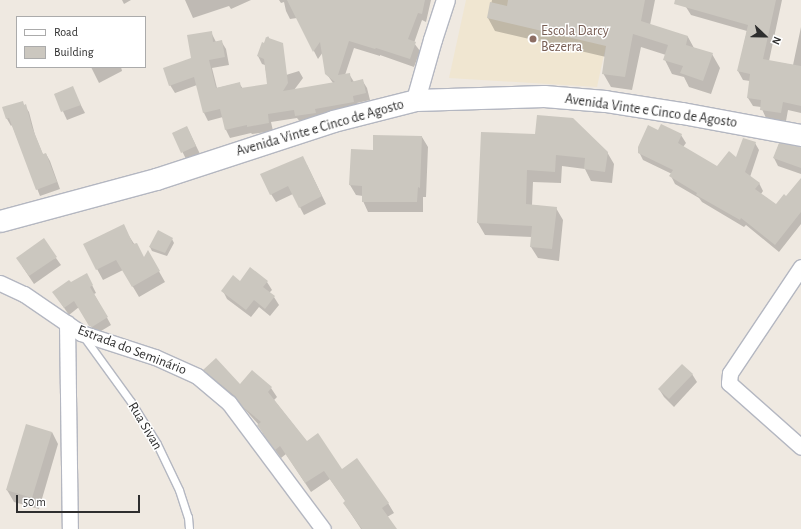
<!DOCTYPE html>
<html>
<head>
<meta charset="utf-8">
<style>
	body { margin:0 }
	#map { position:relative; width:801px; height:529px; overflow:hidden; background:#efe9e1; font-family:"Alegreya Sans",sans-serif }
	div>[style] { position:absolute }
	.education>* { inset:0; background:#f0e6d1 }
	.shadow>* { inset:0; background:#0003 }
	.building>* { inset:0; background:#cbc7bf }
	.roads { filter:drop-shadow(1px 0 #b4b7c1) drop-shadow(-1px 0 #b4b7c1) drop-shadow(0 1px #b4b7c1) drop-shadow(0 -1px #b4b7c1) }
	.service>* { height:7px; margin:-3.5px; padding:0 3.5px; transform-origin:3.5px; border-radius:3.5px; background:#fff }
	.minor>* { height:15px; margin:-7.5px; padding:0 7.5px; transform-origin:7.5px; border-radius:7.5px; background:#fff }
	.tertiary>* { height:18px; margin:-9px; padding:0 9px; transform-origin:9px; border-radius:9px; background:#fff }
	.secondary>* { height:21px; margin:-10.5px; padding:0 10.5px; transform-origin:10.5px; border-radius:10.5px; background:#fff }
	.dots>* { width:11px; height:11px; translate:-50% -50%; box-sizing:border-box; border:2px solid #fff; border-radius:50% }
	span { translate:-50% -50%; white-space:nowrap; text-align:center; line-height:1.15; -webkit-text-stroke:3px #fff; paint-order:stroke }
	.education-label { font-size:14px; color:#785e54 }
	.left { translate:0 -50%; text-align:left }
	.street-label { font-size:14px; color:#2e2e2e }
	.legend { position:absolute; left:16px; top:16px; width:130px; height:52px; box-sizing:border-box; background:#fff; border:1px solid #ababab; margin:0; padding:5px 7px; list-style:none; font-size:12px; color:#2e2e2e }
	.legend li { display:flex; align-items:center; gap:8px; height:20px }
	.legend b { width:20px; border:1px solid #ababab }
	.north { position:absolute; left:745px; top:16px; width:40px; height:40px; -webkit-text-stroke:3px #fff; paint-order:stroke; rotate:112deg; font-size:11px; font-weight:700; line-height:16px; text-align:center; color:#2e2e2e }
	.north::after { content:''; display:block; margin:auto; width:14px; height:18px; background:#2e2e2e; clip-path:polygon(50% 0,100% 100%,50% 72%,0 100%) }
	.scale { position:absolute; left:16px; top:495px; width:124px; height:18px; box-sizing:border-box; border:2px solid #2e2e2e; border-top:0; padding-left:5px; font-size:12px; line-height:14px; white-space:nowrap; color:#2e2e2e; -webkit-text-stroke:3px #fff; paint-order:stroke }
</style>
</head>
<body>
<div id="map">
	<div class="education">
		<i style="clip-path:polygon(466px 0,616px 0,597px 87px,449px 78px)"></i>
	</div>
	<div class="shadow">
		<i style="clip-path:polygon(122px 0,131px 0,124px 4px)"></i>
		<i style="clip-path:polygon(185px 0,251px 0,231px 9px,229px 6px,193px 18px)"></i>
		<i style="clip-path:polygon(279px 0,431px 0,426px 22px,422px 20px,414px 43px,420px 51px,414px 67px,380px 55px,380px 56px,354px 48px,345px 75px,349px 74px,354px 82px,362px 80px,367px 88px,370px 100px,357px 103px,358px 110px,301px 123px,297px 118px,271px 122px,273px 131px,252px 134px,251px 133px,230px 138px,226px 130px,223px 117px,208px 121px,204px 113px,197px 85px,175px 93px,170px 85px,193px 58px,211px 32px,216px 42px,221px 41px,226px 49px,229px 65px,212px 68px,217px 88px,239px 83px,243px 89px,268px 85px,265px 65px,262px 64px,258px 56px,268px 36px,286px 75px,299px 71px,303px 78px,294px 90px,333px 83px,326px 73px,323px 52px,318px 59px,297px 18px,290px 19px,286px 11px,284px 2px,281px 3px)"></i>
		<i style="clip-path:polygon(492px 0,655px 0,650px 25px,688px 37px,694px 48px,712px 54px,720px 68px,711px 94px,689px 87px,684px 77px,672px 74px,665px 60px,666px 55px,641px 47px,632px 90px,611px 87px,603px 73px,606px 57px,495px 31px,488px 18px)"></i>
		<i style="clip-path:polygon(688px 0,782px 0,769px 61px,793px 65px,801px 27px,801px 113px,788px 110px,786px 121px,766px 118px,761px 107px,753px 106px,748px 98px,750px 81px,743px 80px,738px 71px,747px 31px,691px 15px,686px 7px)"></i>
		<i style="clip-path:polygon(91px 67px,121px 67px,122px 71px,99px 83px)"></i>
		<i style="clip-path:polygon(72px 88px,85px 113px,67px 120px,55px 94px)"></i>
		<i style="clip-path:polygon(22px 102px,29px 112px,35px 135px,43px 155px,46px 154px,50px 161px,60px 189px,40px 196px,12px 125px,11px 126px,7px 119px,3px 108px)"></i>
		<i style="clip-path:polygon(187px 127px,200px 154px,187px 161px,173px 133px)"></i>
		<i style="clip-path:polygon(659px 131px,681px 135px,686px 143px,683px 147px,717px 167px,736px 159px,755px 143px,759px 150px,750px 177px,759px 183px,763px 191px,761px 194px,776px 205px,786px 197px,801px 180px,801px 224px,779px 252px,746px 225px,744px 227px,702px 202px,699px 198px,675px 184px,671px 176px,672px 174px,643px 160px,639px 152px)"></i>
		<i style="clip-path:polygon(482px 133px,607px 152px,614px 164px,612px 183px,591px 181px,585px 169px,562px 166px,561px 183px,533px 182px,532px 205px,556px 208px,563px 220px,559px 261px,538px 258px,531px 247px,532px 237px,485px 235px,478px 223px)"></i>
		<i style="clip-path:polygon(422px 137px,428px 147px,426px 197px,423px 197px,423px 212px,368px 212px,363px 201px,363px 196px,356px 195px,350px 185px,374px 151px)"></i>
		<i style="clip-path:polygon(779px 144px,801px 147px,801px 174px,778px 166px,774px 158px)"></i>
		<i style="clip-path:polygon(307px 165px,326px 204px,304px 215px,293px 194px,276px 202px,271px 194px)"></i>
		<i style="clip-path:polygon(129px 236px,144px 259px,148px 252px,165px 282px,139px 297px,123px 270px,103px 280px,97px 269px)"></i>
		<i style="clip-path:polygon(172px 239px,174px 243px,167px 256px,152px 251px,150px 247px)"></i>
		<i style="clip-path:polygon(56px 258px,61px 265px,34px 284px,22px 266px)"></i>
		<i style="clip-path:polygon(87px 275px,96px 293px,94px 294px,111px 325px,96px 334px,79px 307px,69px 315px,58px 299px,71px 283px)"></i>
		<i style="clip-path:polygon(240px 282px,267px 282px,272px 290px,269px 293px,274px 297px,279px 305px,270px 316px,259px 307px,251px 317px,227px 299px,223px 291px)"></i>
		<i style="clip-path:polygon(205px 370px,240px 385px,252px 371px,271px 388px,277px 397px,274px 400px,307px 442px,342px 470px,388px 503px,394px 513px,387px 517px,395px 529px,361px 529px,344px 503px,346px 502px,330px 479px,311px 492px,286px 454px,281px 458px,264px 435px,259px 425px,241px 405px,210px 379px)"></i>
		<i style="clip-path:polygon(692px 374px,697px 382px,674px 407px,664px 397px,659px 389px)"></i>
		<i style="clip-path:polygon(52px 432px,58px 444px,39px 509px,14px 502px,7px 490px)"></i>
	</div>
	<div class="building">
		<i style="clip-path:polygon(287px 0,425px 0,422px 14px,418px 13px,408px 39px,416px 42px,410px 59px,376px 48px,375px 49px,349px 41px,338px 75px,350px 73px,351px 82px,363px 79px,366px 93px,353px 96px,354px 102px,315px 109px,316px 113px,295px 116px,294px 110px,268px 114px,269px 123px,247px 127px,247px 125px,225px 130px,220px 109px,203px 113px,194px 77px,169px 86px,163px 68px,191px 58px,187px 35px,212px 31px,213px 42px,222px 40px,225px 57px,209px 60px,216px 88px,240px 82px,241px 88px,267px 84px,264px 59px,257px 56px,262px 42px,264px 43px,266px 37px,283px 43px,288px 83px,283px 91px,335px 82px,325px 74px,320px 42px,313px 52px)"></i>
		<i style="clip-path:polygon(508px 0,645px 0,641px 21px,688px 36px,686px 45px,713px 53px,703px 81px,680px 73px,683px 66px,663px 60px,668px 45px,633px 34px,625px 77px,602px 74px,606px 46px,487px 18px,490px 2px,507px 6px)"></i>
		<i style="clip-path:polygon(675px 0,776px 0,763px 59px,801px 66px,801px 106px,783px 102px,781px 113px,760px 110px,761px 100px,747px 98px,750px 74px,737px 71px,748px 25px,674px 4px)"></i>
		<i style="clip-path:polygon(73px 86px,81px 105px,61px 112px,54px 94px)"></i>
		<i style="clip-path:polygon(23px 101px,24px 105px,26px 104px,32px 127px,43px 154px,46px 153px,57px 182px,36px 190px,9px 118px,6px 119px,2px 107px)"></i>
		<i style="clip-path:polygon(537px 115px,573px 118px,608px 152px,605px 172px,584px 169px,585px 158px,556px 155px,555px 172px,527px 170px,526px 204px,557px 207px,552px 249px,530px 247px,532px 226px,477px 223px,481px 132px,535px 134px)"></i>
		<i style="clip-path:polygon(661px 124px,682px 134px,678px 143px,717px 166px,729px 151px,736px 157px,743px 138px,756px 142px,745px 172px,760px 183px,755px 189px,776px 204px,784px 194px,786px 196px,801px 178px,801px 212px,775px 245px,741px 218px,740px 220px,696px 195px,697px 193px,669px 176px,673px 170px,638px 153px,638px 147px,648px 125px,658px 130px)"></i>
		<i style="clip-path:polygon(187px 126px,196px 146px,181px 153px,172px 133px)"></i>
		<i style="clip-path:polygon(373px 135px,422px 136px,420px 188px,418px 187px,417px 202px,362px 202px,362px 186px,349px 185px,351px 149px,373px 150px)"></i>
		<i style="clip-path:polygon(779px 143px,801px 147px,801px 168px,773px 158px)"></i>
		<i style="clip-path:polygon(303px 156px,322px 196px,299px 208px,288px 186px,270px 195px,260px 174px)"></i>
		<i style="clip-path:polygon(124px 224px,133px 244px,137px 243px,144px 257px,148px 250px,160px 271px,132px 287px,116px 260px,96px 270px,83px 244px)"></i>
		<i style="clip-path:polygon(158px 230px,173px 238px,165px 253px,149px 247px)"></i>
		<i style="clip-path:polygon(44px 238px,57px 257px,29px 276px,16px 258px)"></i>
		<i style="clip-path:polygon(250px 267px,268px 281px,263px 287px,275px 296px,265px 309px,254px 300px,246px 310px,221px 291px,233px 275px,240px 281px)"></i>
		<i style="clip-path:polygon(87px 273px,93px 285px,90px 287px,108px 317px,92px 327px,89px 326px,74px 301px,64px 308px,52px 292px,69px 280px,71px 282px)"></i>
		<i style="clip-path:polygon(216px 358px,240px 384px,252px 370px,272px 387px,268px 392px,307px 441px,318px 433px,342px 469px,357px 458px,389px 503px,382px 508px,397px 529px,362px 529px,343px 503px,345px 501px,324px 471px,305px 483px,280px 446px,275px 450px,257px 425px,261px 422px,243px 407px,235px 396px,203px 370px)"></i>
		<i style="clip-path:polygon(682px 364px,693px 374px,669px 399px,658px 389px)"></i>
		<i style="clip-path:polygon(26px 424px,52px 432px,32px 498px,6px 490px)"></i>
	</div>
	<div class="roads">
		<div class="service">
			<i style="left:84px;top:337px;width:80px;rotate:54.1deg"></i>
			<i style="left:131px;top:402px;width:49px;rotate:58.2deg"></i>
			<i style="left:157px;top:444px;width:51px;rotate:64.4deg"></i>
			<i style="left:179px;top:490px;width:28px;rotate:72deg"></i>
			<i style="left:188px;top:517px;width:12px;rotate:85deg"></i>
		</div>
		<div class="minor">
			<i style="left:801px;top:267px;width:128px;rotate:123.8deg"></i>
			<i style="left:730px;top:373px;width:10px;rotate:96deg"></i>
			<i style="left:729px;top:383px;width:96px;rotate:41.6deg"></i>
			<i style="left:0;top:283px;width:26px;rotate:25deg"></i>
			<i style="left:24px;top:294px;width:69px;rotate:34.4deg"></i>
			<i style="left:81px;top:333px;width:78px;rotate:18deg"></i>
			<i style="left:155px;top:357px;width:46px;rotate:24.3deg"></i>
			<i style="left:197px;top:376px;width:42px;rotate:40.2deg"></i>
			<i style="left:229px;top:403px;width:157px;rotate:53.3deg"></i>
			<i style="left:67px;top:323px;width:206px;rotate:89.2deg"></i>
		</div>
		<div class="tertiary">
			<i style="left:416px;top:100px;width:62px;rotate:-74.2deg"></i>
			<i style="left:433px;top:40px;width:42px;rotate:-72deg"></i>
		</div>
		<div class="secondary">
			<i style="left:0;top:221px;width:162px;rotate:-15.1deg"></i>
			<i style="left:156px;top:179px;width:186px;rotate:-18.1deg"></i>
			<i style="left:333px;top:121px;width:86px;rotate:-14.2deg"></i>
			<i style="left:416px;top:100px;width:128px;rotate:-1.8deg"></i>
			<i style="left:544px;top:96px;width:61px;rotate:4.7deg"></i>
			<i style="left:605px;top:101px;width:78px;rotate:8.9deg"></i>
			<i style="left:682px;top:113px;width:121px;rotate:10.5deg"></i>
		</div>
	</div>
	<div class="dots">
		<i style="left:533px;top:39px;background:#8d6e63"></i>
	</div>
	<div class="education-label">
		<span class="left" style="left:541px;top:39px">Escola Darcy<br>Bezerra</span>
	</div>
	<div class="street-label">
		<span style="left:651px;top:111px;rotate:8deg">Avenida Vinte e Cinco de Agosto</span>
		<span style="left:320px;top:128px;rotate:-16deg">Avenida Vinte e Cinco de Agosto</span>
		<span style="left:132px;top:350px;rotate:21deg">Estrada do Seminário</span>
		<span style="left:145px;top:426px;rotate:59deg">Rua Sivan</span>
	</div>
	<ul class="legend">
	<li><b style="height:5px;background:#fff"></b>Road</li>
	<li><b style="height:11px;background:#cbc7bf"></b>Building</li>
	</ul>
	<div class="north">N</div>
	<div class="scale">50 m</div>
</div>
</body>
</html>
